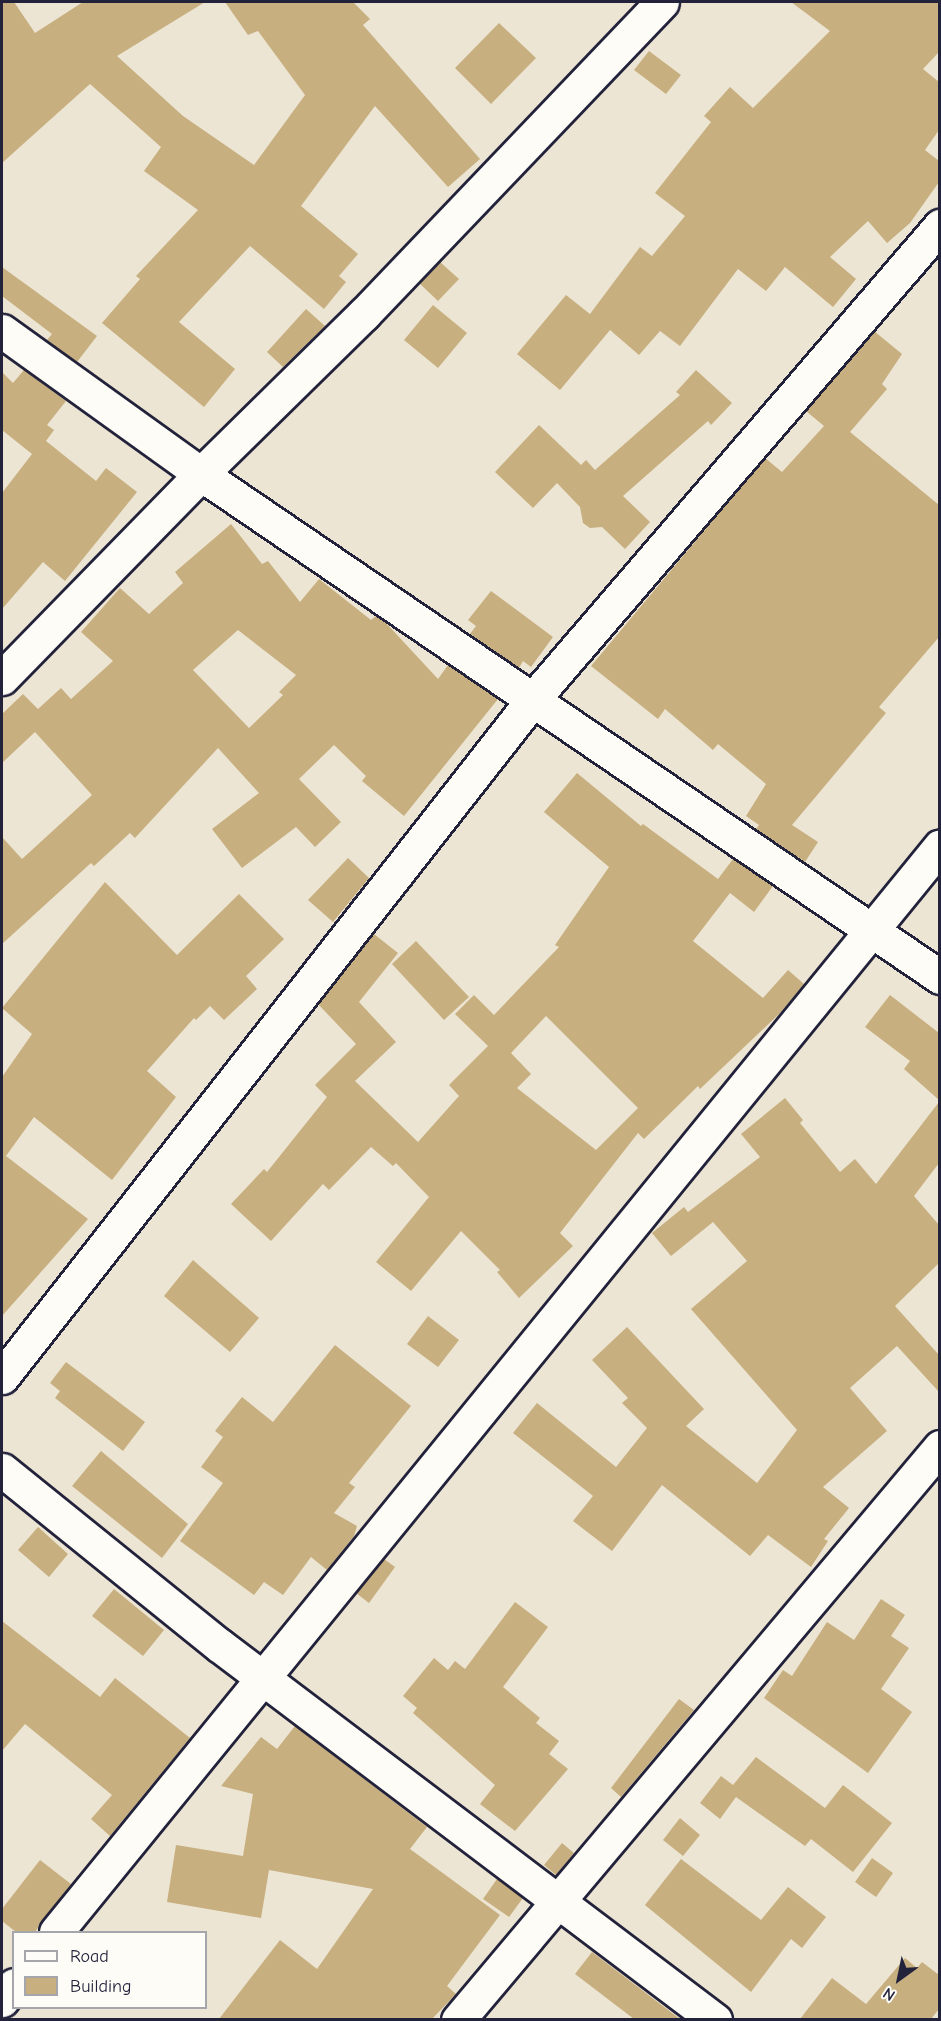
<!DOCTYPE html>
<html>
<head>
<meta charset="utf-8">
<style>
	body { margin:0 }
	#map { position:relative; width:941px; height:2021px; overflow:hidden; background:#ede5d3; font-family:"Comic Neue",sans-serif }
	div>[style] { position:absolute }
	.building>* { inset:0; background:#c7af7f }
	.roads { filter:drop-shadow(2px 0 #22223b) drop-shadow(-2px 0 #22223b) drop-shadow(0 2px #22223b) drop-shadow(0 -2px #22223b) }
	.street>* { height:33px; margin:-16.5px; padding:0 16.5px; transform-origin:16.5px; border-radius:16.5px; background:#fdfcf7 }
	span { translate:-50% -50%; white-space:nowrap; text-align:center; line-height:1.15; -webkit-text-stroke:4.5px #fdfcf7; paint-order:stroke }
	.frame { position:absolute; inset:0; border:3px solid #22223b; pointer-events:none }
	.legend { position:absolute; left:12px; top:1931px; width:195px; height:78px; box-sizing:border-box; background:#fdfcf7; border:2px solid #a5a5ac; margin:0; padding:8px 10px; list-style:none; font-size:18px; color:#22223b }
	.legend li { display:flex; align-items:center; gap:12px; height:30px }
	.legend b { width:30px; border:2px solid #a5a5ac }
	.north { position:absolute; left:869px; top:1949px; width:60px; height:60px; -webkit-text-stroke:4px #fdfcf7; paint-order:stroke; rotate:213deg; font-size:16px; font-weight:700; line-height:24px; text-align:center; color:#22223b }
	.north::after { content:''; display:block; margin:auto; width:21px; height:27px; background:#22223b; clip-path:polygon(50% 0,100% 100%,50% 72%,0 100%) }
</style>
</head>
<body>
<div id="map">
	<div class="building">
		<i style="clip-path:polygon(2px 2px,14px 2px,35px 33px,83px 2px,205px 2px,117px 56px,183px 116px,254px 165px,305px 95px,258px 31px,248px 35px,225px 2px,353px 2px,370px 19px,363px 25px,480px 159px,448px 187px,375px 106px,301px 206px,358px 254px,339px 276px,346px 282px,324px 309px,250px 246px,179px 322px,235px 369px,204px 407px,102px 323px,140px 279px,136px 276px,198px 210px,144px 171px,161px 147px,90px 84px,2px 163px)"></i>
		<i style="clip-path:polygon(791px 2px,939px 2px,939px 52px,923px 69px,939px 82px,939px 130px,925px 150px,939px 161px,939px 182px,910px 223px,887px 243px,868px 221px,830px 257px,856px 279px,833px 307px,785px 267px,766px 291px,738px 269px,680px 346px,660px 331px,639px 355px,610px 330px,560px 390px,517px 354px,566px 295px,590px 314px,640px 247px,652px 256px,685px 216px,655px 193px,711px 122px,704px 116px,730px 87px,753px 108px,830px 31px)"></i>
		<i style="clip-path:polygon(499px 23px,536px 58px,491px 104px,455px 68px)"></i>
		<i style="clip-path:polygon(649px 51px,681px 75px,666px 94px,634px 70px)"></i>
		<i style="clip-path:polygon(440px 262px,459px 279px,438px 301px,419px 283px)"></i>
		<i style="clip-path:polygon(2px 267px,97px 336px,77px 362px,47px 340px,52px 334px,2px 296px)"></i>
		<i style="clip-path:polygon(433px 305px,467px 333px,438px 368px,404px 340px)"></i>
		<i style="clip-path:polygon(306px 309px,325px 326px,283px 367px,267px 352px)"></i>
		<i style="clip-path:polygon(874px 331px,902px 354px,882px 384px,887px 389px,850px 432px,939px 505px,939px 637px,879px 707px,886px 713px,792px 825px,818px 842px,805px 862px,756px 829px,759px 825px,746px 816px,766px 784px,718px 744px,713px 750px,665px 709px,658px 719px,591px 666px,765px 458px,782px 472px,824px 426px,806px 411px)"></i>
		<i style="clip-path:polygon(24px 370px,66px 401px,47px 425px,54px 430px,46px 441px,96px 481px,106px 468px,137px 492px,65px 581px,43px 562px,2px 609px,2px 493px,32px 454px,2px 430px,2px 372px,13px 383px)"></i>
		<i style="clip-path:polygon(696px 370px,732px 403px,711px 425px,708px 421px,623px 496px,650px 522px,625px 549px,602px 527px,590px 528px,583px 523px,580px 507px,557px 483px,533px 508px,495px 472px,539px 425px,581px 465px,586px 460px,595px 470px,680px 395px,676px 392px)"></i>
		<i style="clip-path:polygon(evenodd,231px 524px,262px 564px,268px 561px,300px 602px,319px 579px,371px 620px,376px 616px,386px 623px,438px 679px,448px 665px,498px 699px,404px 816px,362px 781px,366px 776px,334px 745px,299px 779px,341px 822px,315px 847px,296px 827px,242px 868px,212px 829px,259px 793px,218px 748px,135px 838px,130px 833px,94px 866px,91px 863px,2px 944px,2px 837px,22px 859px,92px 795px,35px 732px,2px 763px,2px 714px,23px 694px,38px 709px,61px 688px,71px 699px,113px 661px,81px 632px,120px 588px,149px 614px,183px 583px,175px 572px,231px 524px,238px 630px,296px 675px,279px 692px,283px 695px,249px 728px,193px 670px,238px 630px)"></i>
		<i style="clip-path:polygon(491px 591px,553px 637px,531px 667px,523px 661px,519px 668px,470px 634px,476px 626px,468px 620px)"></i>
		<i style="clip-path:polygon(evenodd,577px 773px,641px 826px,643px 824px,718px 879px,733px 859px,773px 886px,754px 912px,730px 893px,693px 941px,763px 998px,788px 970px,804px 984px,779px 1014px,700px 1089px,698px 1086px,644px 1139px,638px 1133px,560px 1233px,573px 1246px,519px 1298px,497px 1272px,500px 1270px,461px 1231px,411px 1291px,376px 1262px,429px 1197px,396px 1163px,393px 1166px,371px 1147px,329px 1190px,323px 1184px,271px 1241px,231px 1204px,264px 1169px,267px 1172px,327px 1097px,315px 1085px,356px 1044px,318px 1004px,374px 934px,398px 953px,359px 1002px,396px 1042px,355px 1081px,418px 1142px,459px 1096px,449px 1085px,488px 1046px,455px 1014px,474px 995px,494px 1015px,559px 947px,555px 945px,609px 867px,544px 812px,577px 773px,546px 1016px,638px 1108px,596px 1150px,517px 1088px,531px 1074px,511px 1053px,546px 1016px)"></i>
		<i style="clip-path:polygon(348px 858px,369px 878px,333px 922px,308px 900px)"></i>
		<i style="clip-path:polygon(105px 882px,177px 955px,239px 894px,284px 939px,246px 976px,257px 989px,224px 1020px,210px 1006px,196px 1020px,194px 1018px,147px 1071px,176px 1097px,112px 1180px,34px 1117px,6px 1156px,88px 1219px,2px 1316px,2px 1077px,32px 1034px,2px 1008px)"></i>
		<i style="clip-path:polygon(416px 941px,469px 997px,444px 1020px,392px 964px)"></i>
		<i style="clip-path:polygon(890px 995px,939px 1033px,939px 1100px,904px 1069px,910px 1061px,865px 1027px)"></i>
		<i style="clip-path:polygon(785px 1098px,803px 1120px,800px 1123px,840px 1172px,855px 1159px,876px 1184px,939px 1102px,939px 1163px,914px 1196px,939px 1225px,939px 1263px,895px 1306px,939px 1355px,939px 1392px,897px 1346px,850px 1388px,887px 1431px,823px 1487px,849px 1508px,824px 1539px,828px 1541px,811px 1567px,768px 1535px,750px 1556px,662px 1485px,612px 1551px,573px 1521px,593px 1496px,513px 1433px,537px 1403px,616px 1467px,647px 1428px,622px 1403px,628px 1398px,592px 1360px,627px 1327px,704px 1409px,686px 1426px,757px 1483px,797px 1430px,691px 1309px,747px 1261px,713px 1222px,671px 1256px,652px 1233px,684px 1207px,688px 1212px,760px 1157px,741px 1134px)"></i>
		<i style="clip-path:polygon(193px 1260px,259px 1318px,230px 1352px,164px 1296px)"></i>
		<i style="clip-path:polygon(428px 1316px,459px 1340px,438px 1367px,407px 1344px)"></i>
		<i style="clip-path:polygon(335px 1345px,411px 1406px,349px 1483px,355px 1487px,334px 1513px,357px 1526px,354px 1536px,327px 1570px,311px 1557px,283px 1595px,264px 1582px,254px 1595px,180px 1541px,223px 1483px,201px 1467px,223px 1437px,215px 1431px,242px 1397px,273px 1422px)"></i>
		<i style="clip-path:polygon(66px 1362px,145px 1422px,123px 1451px,55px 1398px,60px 1391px,50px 1383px)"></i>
		<i style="clip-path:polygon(101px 1451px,188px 1524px,162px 1558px,72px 1486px)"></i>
		<i style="clip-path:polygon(38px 1527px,68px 1554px,49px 1577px,18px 1550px)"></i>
		<i style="clip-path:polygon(384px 1559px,395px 1567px,369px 1603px,356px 1593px)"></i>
		<i style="clip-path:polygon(114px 1589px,164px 1630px,143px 1656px,92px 1616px)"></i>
		<i style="clip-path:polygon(881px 1599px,905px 1615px,891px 1636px,909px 1648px,881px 1689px,912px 1712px,868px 1773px,764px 1698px,783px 1670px,792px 1676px,827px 1622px,854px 1640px)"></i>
		<i style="clip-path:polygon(515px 1602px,548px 1627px,503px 1687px,540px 1718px,536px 1723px,559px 1741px,549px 1754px,568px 1769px,515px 1831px,480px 1804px,495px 1785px,413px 1713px,417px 1708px,403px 1696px,434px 1658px,448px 1670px,455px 1661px,465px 1669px)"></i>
		<i style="clip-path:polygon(2px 1621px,100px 1697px,115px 1678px,190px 1738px,110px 1836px,91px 1819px,112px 1795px,25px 1724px,2px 1751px)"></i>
		<i style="clip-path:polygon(679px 1699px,694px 1710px,621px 1797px,611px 1788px)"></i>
		<i style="clip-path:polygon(295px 1726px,427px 1827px,410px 1849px,500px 1915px,447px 1986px,456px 1994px,432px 2019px,219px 2019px,280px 1940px,317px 1969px,373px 1889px,269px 1870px,261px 1918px,167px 1902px,176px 1845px,243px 1856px,253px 1794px,221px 1786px,261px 1737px,277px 1749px)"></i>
		<i style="clip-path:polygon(756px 1757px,825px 1808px,843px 1785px,892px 1823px,853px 1872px,811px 1839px,805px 1846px,736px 1797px,720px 1819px,700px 1803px,721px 1776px,733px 1785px)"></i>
		<i style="clip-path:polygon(680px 1818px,700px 1835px,683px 1856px,663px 1840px)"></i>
		<i style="clip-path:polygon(562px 1843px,574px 1853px,556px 1875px,544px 1865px)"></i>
		<i style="clip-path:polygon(872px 1858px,893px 1873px,876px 1897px,855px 1882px)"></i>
		<i style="clip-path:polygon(681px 1859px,761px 1920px,788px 1887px,826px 1917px,802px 1948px,791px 1939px,751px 1992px,645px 1905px)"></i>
		<i style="clip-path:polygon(40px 1860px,71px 1884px,35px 1932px,16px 1932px,2px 1921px,2px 1909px)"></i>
		<i style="clip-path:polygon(497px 1879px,523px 1898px,509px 1917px,483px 1899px)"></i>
		<i style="clip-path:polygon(592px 1952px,680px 2019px,634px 2019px,575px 1974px)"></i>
		<i style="clip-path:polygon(905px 1958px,917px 1968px,922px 1962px,939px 1975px,939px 2009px,931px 2019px,800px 2019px,832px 1978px,866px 2004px)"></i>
	</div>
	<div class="roads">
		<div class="street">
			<i style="left:2px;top:331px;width:245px;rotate:35.7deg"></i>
			<i style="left:201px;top:474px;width:894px;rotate:34.24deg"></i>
			<i style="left:2px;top:678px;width:285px;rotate:-45.7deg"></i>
			<i style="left:201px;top:474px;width:228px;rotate:-44.5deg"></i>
			<i style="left:364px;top:314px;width:431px;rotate:-46.3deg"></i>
			<i style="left:2px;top:1377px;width:863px;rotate:-51.92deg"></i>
			<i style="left:534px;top:698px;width:623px;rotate:-49.3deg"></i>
			<i style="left:2px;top:1470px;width:279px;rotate:38.9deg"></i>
			<i style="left:219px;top:1645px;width:622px;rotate:37.09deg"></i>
			<i style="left:56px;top:1932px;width:1400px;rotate:-50.85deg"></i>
			<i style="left:2px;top:2000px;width:19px;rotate:-51deg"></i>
			<i style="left:458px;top:2020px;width:749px;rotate:-49.93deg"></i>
		</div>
	</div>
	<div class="frame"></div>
	<ul class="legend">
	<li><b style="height:8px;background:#fdfcf7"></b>Road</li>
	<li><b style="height:16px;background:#c7af7f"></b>Building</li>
	</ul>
	<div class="north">N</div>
</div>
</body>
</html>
